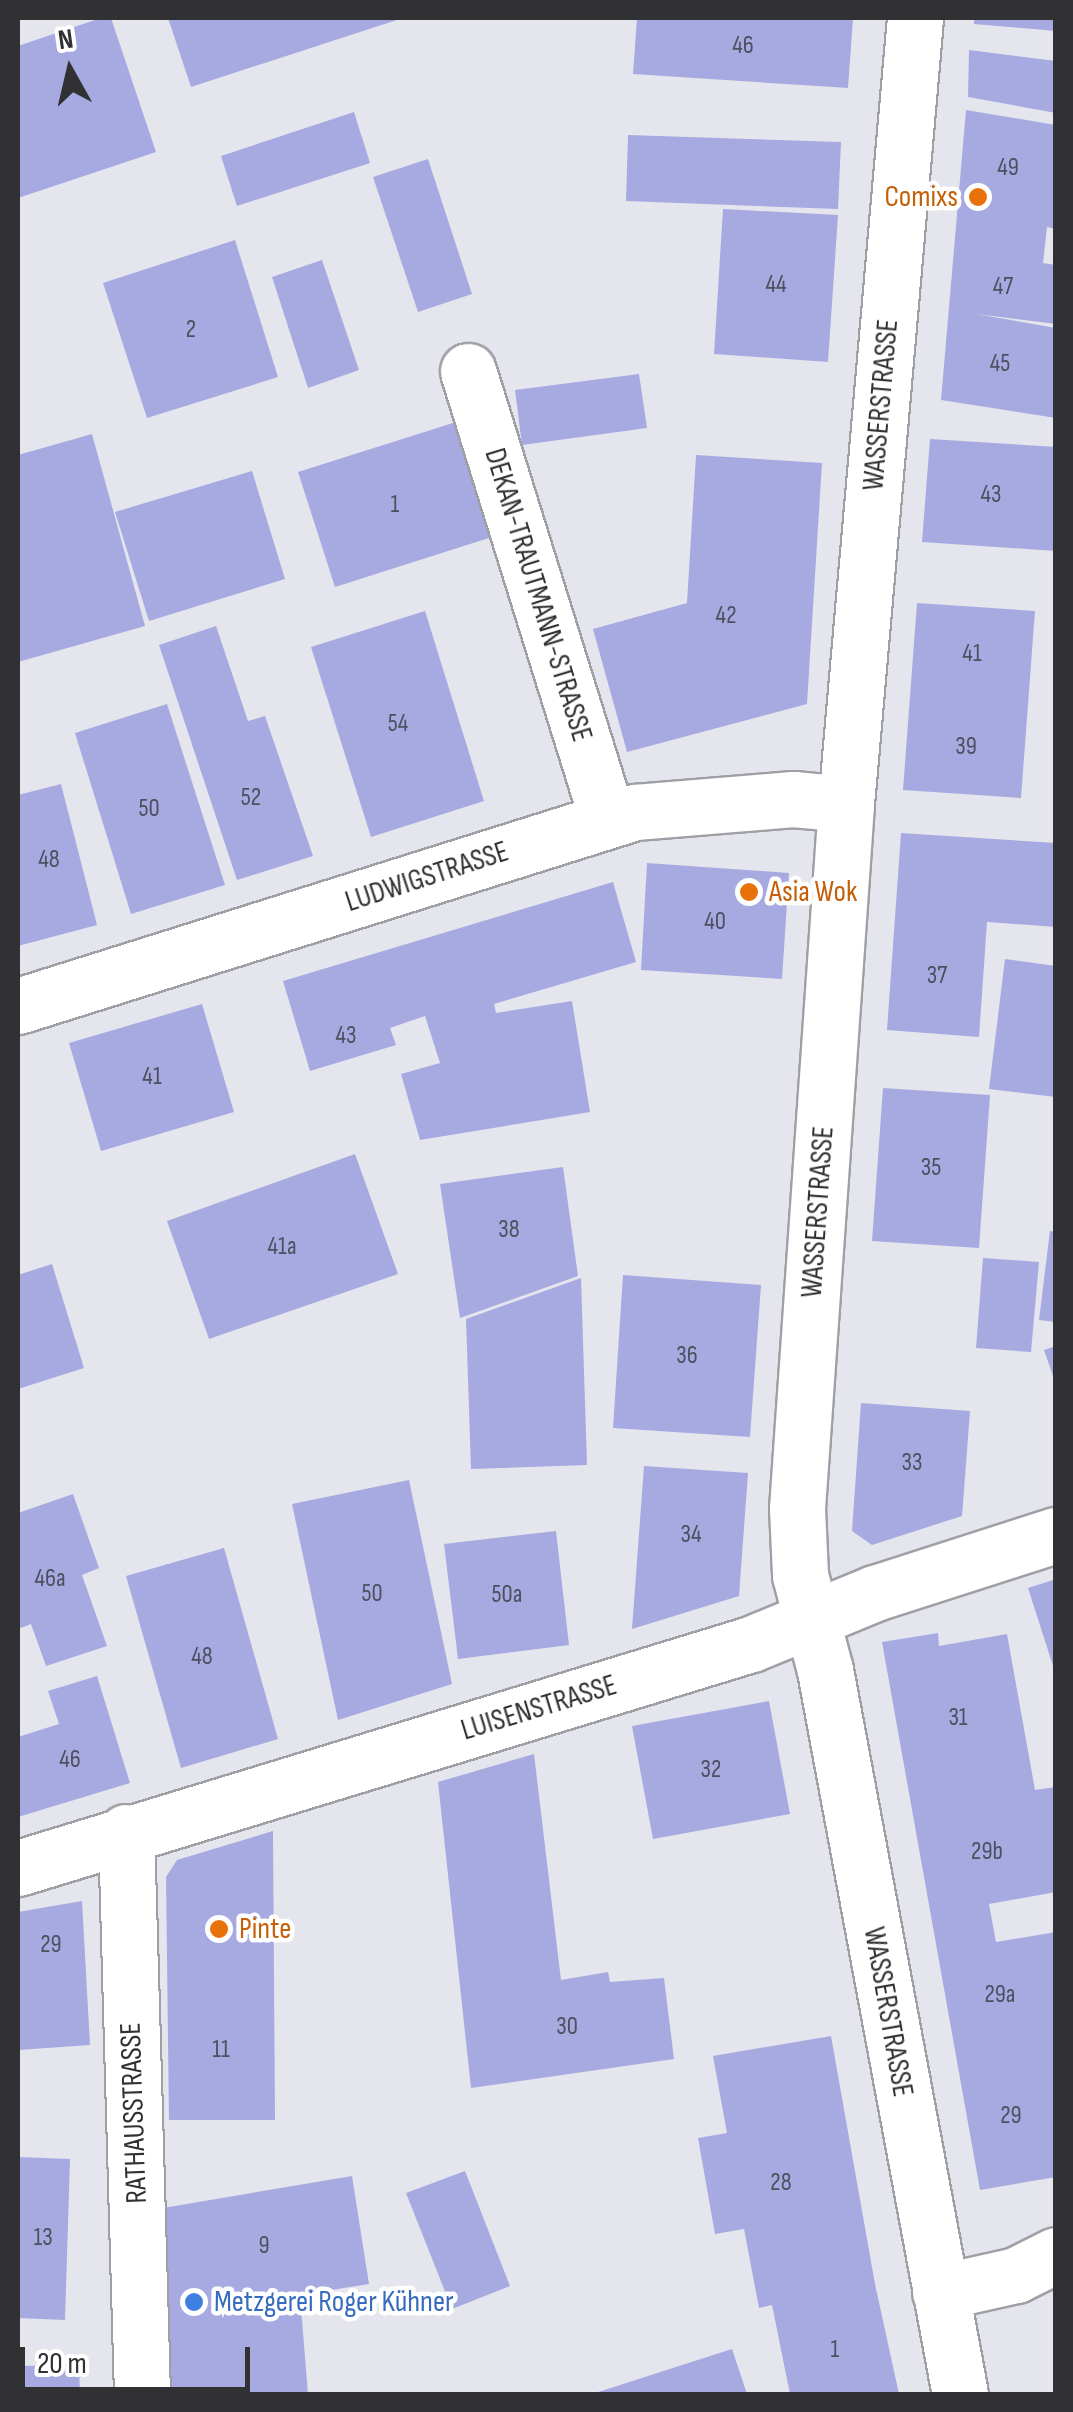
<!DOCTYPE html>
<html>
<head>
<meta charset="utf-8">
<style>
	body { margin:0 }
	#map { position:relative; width:1073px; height:2412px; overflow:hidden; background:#e5e5ed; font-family:"Sofia Sans Condensed",sans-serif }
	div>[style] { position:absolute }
	.building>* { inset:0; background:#a7aae1 }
	.roads { filter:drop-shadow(2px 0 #9f9fa6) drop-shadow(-2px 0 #9f9fa6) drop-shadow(0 2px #9f9fa6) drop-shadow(0 -2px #9f9fa6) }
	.street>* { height:55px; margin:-27.5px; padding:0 27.5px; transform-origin:27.5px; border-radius:27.5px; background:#fff }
	.dots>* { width:28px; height:28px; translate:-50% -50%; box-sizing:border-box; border:5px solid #fff; border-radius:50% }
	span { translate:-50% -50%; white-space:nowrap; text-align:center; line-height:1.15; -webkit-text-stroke:9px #fff; paint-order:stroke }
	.number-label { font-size:25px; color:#4e4f5f }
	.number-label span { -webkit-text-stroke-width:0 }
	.food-label { font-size:30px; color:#c56008 }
	.right { translate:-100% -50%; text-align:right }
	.left { translate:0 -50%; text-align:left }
	.street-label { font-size:30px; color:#313134 }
	.shop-label { font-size:30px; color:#366cbe }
	.frame { position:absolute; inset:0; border:20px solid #313134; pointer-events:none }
	.north { position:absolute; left:20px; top:20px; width:100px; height:100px; -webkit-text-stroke:8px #fff; paint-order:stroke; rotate:352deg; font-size:28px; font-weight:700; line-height:40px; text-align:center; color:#313134 }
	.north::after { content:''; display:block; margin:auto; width:35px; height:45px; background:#313134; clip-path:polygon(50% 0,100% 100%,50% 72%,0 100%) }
	.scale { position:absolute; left:20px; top:2347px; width:230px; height:45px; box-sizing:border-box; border:5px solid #313134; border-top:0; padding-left:12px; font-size:30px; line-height:35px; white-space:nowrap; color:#313134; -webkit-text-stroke:8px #fff; paint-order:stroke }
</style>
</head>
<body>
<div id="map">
	<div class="building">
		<i style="clip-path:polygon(101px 18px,111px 18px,156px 152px,18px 198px,18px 46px)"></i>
		<i style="clip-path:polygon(168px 18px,403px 18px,191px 87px)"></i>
		<i style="clip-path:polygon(637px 18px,853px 18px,848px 88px,633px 74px)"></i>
		<i style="clip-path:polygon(974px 18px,1056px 18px,1056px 31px,974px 24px)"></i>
		<i style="clip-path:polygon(969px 50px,1056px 61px,1056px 113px,968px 97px)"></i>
		<i style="clip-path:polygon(966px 110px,1056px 125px,1056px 229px,1047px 227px,1043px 263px,1056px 265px,1056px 324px,976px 314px,1056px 328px,1056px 418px,941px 400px)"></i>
		<i style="clip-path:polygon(354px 112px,370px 163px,237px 206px,221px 156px)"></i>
		<i style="clip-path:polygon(628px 135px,841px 142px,838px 209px,626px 201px)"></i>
		<i style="clip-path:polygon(428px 159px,472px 294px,418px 312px,373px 177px)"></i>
		<i style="clip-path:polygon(723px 209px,838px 215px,828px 362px,714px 354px)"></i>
		<i style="clip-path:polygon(235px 240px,278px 377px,147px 418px,103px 283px)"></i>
		<i style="clip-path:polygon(322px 260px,359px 370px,308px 388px,272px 277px)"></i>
		<i style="clip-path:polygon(639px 374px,647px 428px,522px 445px,515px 390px)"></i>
		<i style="clip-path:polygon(456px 422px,492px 537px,335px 587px,298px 472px)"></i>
		<i style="clip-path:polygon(92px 434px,145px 626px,18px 662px,18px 455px)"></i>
		<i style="clip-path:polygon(930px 439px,1056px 447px,1056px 551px,922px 542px)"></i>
		<i style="clip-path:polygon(696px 455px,822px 463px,807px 704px,627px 752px,593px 629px,687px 603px)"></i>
		<i style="clip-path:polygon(252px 471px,285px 579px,149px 621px,115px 512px)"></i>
		<i style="clip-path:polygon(917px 603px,1035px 611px,1021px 798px,903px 790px)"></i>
		<i style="clip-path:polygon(425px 611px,484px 801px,371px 837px,311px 647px)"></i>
		<i style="clip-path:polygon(216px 626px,248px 721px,265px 716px,313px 856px,237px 880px,159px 645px)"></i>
		<i style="clip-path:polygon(167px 704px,225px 885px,131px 914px,75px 733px)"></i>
		<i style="clip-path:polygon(61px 784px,97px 925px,18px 946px,18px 795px)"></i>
		<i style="clip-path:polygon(901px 833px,1056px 843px,1056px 927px,987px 922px,979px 1037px,887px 1030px)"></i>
		<i style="clip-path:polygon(647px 863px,789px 873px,782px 979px,641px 970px)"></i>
		<i style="clip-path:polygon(613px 882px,636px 962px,494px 1004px,496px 1013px,572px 1001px,590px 1112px,420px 1140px,401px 1074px,440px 1063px,425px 1016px,390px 1028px,396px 1045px,310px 1071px,283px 981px)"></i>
		<i style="clip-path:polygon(1005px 959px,1056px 966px,1056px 1097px,989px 1089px)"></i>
		<i style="clip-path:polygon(202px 1004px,234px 1112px,101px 1151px,69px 1043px)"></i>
		<i style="clip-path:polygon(883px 1088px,990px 1095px,979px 1248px,872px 1241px)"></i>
		<i style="clip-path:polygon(355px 1154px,398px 1274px,209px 1339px,167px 1221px)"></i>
		<i style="clip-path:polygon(563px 1167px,578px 1276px,460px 1318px,440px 1184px)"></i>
		<i style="clip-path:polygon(1050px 1231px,1056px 1232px,1056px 1322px,1039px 1320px)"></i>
		<i style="clip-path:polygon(983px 1258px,1039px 1262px,1031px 1352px,976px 1348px)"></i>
		<i style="clip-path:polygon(52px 1264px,84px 1368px,18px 1389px,18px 1275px)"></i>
		<i style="clip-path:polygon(623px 1275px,761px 1285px,750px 1437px,613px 1428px)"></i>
		<i style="clip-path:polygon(581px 1278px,587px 1465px,471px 1469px,466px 1319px)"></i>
		<i style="clip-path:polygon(1056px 1346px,1056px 1381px,1055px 1382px,1044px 1350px)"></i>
		<i style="clip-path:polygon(861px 1403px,970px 1411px,962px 1516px,872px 1545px,852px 1531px)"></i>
		<i style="clip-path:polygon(644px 1466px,748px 1473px,739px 1596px,632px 1629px)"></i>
		<i style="clip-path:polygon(409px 1480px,452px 1684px,338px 1720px,292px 1504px)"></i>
		<i style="clip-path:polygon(73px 1494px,99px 1568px,82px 1575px,107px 1646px,46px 1666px,31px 1624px,18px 1629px,18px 1513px)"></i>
		<i style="clip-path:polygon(556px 1531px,569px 1645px,458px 1659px,444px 1544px)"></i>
		<i style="clip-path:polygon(224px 1548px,278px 1739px,181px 1768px,126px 1576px)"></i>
		<i style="clip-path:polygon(1056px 1579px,1056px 1672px,1055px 1672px,1028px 1588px)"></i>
		<i style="clip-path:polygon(938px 1633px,939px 1646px,1007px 1634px,1035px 1790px,1056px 1787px,1056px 1892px,989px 1904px,996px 1942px,1056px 1932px,1056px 2177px,980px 2190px,882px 1642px)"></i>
		<i style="clip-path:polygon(97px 1676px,130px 1783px,18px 1817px,18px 1737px,59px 1724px,48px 1691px)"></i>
		<i style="clip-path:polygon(769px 1701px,790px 1814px,653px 1839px,632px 1726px)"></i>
		<i style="clip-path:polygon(534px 1754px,561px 1980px,608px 1972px,610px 1982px,664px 1978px,674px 2059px,471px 2088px,438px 1782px)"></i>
		<i style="clip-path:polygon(273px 1831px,275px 2120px,169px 2120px,166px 1877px,177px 1860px)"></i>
		<i style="clip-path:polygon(82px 1901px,90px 2045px,18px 2050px,18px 1912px)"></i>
		<i style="clip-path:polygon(831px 2036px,875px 2284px,899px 2394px,790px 2394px,772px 2305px,759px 2308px,744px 2229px,715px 2234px,698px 2138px,727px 2133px,713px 2056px)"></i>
		<i style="clip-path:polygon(18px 2157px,70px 2159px,65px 2320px,18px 2318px)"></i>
		<i style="clip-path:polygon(465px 2171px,510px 2286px,452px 2309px,406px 2193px)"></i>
		<i style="clip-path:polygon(352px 2176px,369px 2284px,300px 2295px,308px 2394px,172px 2394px,163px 2208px)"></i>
		<i style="clip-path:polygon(732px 2349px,747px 2394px,592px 2394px)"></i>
		<i style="clip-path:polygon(79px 2365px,80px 2394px,18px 2394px,18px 2366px)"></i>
	</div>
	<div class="roads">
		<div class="street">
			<i style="left:915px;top:18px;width:789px;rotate:95.02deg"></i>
			<i style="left:846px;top:804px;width:706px;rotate:93.98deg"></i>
			<i style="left:797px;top:1508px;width:67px;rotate:87.4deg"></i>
			<i style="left:800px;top:1575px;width:98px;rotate:75.3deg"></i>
			<i style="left:825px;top:1670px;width:736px;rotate:79.44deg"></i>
			<i style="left:468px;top:371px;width:470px;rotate:72.7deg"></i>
			<i style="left:18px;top:1006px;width:647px;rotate:-17.45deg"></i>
			<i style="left:635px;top:812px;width:159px;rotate:-4.7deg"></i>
			<i style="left:793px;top:799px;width:53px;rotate:5.4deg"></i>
			<i style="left:126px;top:1832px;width:562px;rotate:88.37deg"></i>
			<i style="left:18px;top:1868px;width:766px;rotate:-16.99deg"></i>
			<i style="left:751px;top:1644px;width:134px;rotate:-22.4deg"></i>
			<i style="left:875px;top:1593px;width:190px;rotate:-17.8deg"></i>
			<i style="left:940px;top:2292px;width:78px;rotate:-12.6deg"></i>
			<i style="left:1016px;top:2275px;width:45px;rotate:-26.6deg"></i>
		</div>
	</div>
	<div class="dots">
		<i style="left:978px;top:197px;background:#e8710a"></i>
		<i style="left:749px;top:892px;background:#e8710a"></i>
		<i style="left:219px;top:1929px;background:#e8710a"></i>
		<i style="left:194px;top:2302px;background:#3f7fe0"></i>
	</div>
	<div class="number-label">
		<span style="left:743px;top:46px">46</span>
		<span style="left:1008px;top:168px">49</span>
		<span style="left:776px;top:285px">44</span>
		<span style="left:1003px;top:287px">47</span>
		<span style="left:191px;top:330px">2</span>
		<span style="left:1000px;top:364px">45</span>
		<span style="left:991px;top:495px">43</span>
		<span style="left:395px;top:505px">1</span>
		<span style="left:726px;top:616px">42</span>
		<span style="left:972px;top:654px">41</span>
		<span style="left:398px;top:724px">54</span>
		<span style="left:966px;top:747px">39</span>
		<span style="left:251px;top:798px">52</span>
		<span style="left:149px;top:809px">50</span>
		<span style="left:49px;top:860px">48</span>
		<span style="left:715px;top:922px">40</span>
		<span style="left:937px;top:976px">37</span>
		<span style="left:346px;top:1036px">43</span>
		<span style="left:152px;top:1077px">41</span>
		<span style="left:931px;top:1168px">35</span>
		<span style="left:509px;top:1230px">38</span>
		<span style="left:282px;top:1247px">41a</span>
		<span style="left:687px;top:1356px">36</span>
		<span style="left:912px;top:1463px">33</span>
		<span style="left:691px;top:1535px">34</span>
		<span style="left:50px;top:1579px">46a</span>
		<span style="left:372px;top:1594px">50</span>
		<span style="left:507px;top:1595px">50a</span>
		<span style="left:202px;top:1657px">48</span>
		<span style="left:958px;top:1718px">31</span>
		<span style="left:70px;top:1760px">46</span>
		<span style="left:711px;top:1770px">32</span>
		<span style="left:987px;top:1852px">29b</span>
		<span style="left:51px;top:1945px">29</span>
		<span style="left:1000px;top:1995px">29a</span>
		<span style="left:567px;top:2027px">30</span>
		<span style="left:221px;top:2050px">11</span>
		<span style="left:1011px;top:2116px">29</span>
		<span style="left:781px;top:2183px">28</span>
		<span style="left:43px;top:2238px">13</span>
		<span style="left:264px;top:2246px">9</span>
		<span style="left:835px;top:2350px">1</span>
	</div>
	<div class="food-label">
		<span class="right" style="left:958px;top:197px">Comixs</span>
		<span class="left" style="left:769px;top:892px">Asia Wok</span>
		<span class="left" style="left:239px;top:1929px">Pinte</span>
	</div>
	<div class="street-label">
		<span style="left:881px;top:405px;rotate:-85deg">WASSERSTRASSE</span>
		<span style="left:538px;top:595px;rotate:73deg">DEKAN-TRAUTMANN-STRASSE</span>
		<span style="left:427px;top:877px;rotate:-18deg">LUDWIGSTRASSE</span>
		<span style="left:818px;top:1212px;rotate:-86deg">WASSERSTRASSE</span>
		<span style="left:539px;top:1708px;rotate:-17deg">LUISENSTRASSE</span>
		<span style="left:888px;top:2012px;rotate:80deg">WASSERSTRASSE</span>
		<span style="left:134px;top:2113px;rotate:-92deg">RATHAUSSTRASSE</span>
	</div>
	<div class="shop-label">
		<span class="left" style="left:214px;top:2302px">Metzgerei Roger Kühner</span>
	</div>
	<div class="frame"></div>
	<div class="north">N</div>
	<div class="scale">20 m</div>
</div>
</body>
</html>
